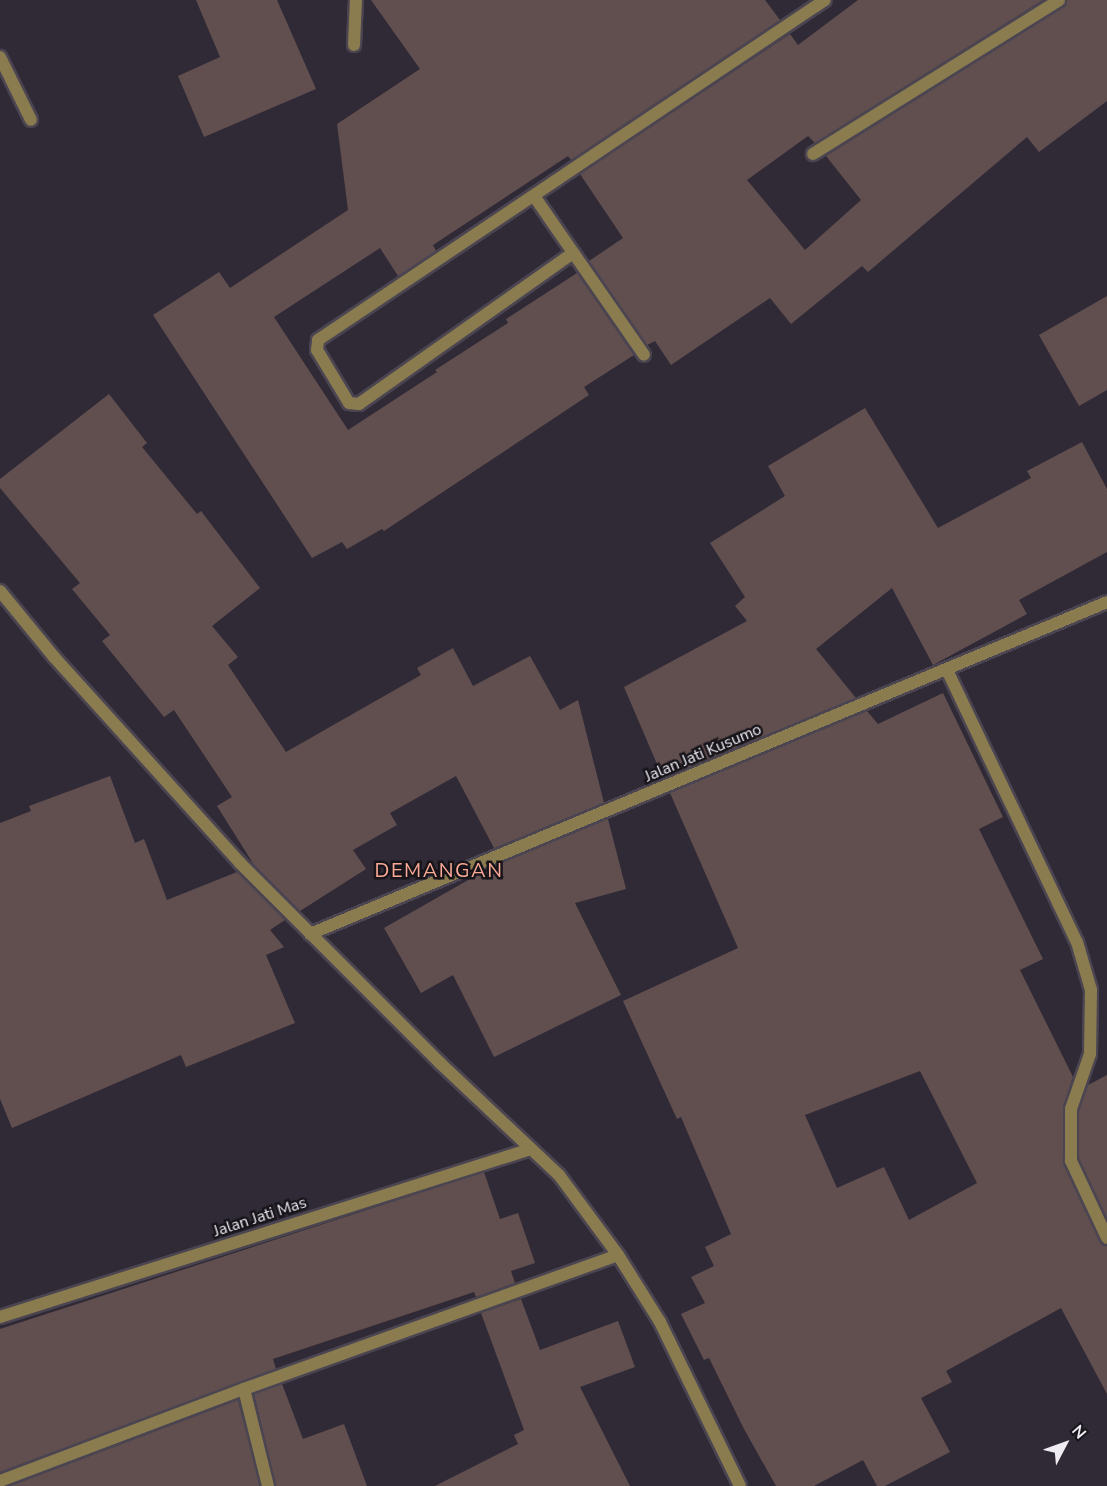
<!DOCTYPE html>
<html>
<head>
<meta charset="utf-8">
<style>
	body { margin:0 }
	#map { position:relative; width:1107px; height:1486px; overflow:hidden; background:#302a37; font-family:"Nunito Sans",sans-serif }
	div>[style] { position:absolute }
	.building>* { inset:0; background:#614f4f }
	.roads { filter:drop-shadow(2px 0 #4b4551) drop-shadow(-2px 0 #4b4551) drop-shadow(0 2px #4b4551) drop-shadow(0 -2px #4b4551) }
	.minor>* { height:12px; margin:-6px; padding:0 6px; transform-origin:6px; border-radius:6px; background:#8b7c4f }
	span { translate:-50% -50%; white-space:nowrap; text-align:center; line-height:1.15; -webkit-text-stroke:5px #17141a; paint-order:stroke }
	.street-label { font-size:16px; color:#efecf4 }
	.quarter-label { font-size:20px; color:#faa996; letter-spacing:1.5px }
	.north { position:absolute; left:1035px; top:1414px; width:60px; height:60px; -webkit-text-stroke:4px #17141a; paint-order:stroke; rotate:49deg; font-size:16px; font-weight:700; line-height:24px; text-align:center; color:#efecf4 }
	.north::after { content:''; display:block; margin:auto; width:21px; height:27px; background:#efecf4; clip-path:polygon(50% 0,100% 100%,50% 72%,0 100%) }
</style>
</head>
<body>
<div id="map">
	<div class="building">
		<i style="clip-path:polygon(196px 0,277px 0,316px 89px,204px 137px,178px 76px,220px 57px)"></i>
		<i style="clip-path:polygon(371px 0,765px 0,780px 20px,571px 160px,568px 156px,433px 245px,436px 251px,398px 276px,380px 248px,274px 317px,348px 430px,437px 372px,435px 370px,508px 323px,506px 319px,577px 273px,634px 355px,584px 387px,589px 395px,384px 531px,382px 529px,347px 549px,342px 542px,312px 558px,153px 315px,219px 272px,230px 288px,348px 210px,337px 124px,420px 69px)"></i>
		<i style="clip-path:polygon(858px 0,1043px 0,815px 143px,808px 136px,747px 180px,805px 250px,861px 200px,826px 156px,1063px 7px,1067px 0,1107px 0,1107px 101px,1039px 152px,1027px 137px,868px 272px,862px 266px,791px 324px,770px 298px,671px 365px,655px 341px,647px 345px,589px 261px,623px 238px,580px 174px,790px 34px,798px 45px)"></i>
		<i style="clip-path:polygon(1107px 296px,1107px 390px,1079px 406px,1039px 335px)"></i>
		<i style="clip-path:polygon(109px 394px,147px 443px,142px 447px,197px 514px,201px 511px,260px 588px,212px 626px,238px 657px,228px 665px,286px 752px,421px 675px,417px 668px,453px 648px,473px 686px,530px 656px,560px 710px,578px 700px,604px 803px,494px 848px,456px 776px,390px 813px,397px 825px,353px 850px,366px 869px,300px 911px,254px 865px,217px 806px,232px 797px,174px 710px,164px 717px,102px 641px,110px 635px,72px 589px,80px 583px,0 488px,0 479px)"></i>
		<i style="clip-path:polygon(865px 408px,938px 528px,1031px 478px,1027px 471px,1082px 442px,1107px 489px,1107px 552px,1019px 600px,1027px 614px,933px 665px,892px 588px,816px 649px,856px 698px,663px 778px,624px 687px,747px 621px,735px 606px,745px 597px,710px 543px,785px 496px,768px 466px)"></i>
		<i style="clip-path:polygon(evenodd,943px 693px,1003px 817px,979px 829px,1043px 959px,1020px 970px,1073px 1077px,1063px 1109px,1063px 1161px,1100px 1241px,1107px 1246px,1107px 1394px,1061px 1308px,946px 1371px,952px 1382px,921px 1398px,950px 1452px,885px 1486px,877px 1486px,863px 1460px,814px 1486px,776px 1486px,744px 1429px,709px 1358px,704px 1360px,681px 1314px,705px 1303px,691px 1277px,714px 1266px,705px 1247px,731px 1234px,681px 1117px,677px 1119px,623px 1001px,738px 948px,670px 793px,867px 711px,878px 724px,943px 693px,920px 1071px,977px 1183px,909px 1220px,884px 1167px,837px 1188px,805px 1115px,920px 1071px)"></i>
		<i style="clip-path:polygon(110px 776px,135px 843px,144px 839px,167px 900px,237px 872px,285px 920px,270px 930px,284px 947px,266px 955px,295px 1023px,186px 1067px,181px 1055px,12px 1128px,0 1099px,0 823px,31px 811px,29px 806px)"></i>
		<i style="clip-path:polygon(608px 819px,626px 889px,575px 903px,621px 995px,494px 1057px,453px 975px,421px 993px,384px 928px,491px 867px)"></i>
		<i style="clip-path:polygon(1107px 1075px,1107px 1219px,1079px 1159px,1079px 1110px,1088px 1085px)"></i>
		<i style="clip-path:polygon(484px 1172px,500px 1219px,518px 1213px,535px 1263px,511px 1271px,515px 1283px,476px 1297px,474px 1292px,273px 1359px,276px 1369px,0 1472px,0 1329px)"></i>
		<i style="clip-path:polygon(521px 1299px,540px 1350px,618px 1321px,635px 1367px,580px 1387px,630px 1486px,435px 1486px,518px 1444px,514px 1435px,524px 1430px,481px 1313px)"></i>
		<i style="clip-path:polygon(282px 1384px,303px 1439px,344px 1424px,367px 1486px,276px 1486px,254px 1394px)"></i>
		<i style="clip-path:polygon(238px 1400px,260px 1486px,10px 1486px)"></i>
	</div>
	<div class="roads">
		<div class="minor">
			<i style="left:354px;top:45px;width:45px;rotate:-87.5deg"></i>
			<i style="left:0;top:57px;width:70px;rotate:63.8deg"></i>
			<i style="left:813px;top:154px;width:290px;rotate:-32deg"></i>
			<i style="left:534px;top:196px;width:193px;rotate:55.3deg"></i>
			<i style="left:573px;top:253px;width:262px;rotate:144.8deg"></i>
			<i style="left:359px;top:404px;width:10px;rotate:-174deg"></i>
			<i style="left:349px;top:403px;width:62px;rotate:-121.1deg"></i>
			<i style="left:317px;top:350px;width:10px;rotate:-84deg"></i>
			<i style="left:318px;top:340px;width:610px;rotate:-33.85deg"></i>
			<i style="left:0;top:591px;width:85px;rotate:50.7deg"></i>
			<i style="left:54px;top:657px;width:278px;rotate:47.9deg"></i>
			<i style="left:240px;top:863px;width:283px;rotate:45deg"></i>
			<i style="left:440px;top:1063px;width:163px;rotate:43.3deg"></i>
			<i style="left:559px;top:1175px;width:99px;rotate:53.6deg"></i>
			<i style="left:618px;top:1255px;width:79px;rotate:57.9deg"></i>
			<i style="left:660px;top:1322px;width:182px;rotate:64deg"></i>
			<i style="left:947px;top:670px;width:301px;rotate:64.5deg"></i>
			<i style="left:1077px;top:942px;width:50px;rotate:73.7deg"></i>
			<i style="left:1091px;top:990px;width:64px;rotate:90.9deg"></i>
			<i style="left:1090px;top:1054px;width:58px;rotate:109.1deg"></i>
			<i style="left:1071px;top:1109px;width:52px;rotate:90deg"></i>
			<i style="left:1071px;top:1161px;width:85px;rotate:64.9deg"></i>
			<i style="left:310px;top:934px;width:863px;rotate:-22.61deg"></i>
			<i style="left:0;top:1317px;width:557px;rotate:-17.56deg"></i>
			<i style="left:244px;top:1389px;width:100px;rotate:76.1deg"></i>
			<i style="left:0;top:1481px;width:261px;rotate:-20.7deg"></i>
			<i style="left:244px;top:1389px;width:397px;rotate:-19.7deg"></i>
		</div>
	</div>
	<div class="street-label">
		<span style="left:703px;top:753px;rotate:-23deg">Jalan Jati Kusumo</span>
		<span style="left:260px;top:1217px;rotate:-18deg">Jalan Jati Mas</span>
	</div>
	<div class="quarter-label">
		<span style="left:439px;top:870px">DEMANGAN</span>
	</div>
	<div class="north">N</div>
</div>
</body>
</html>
